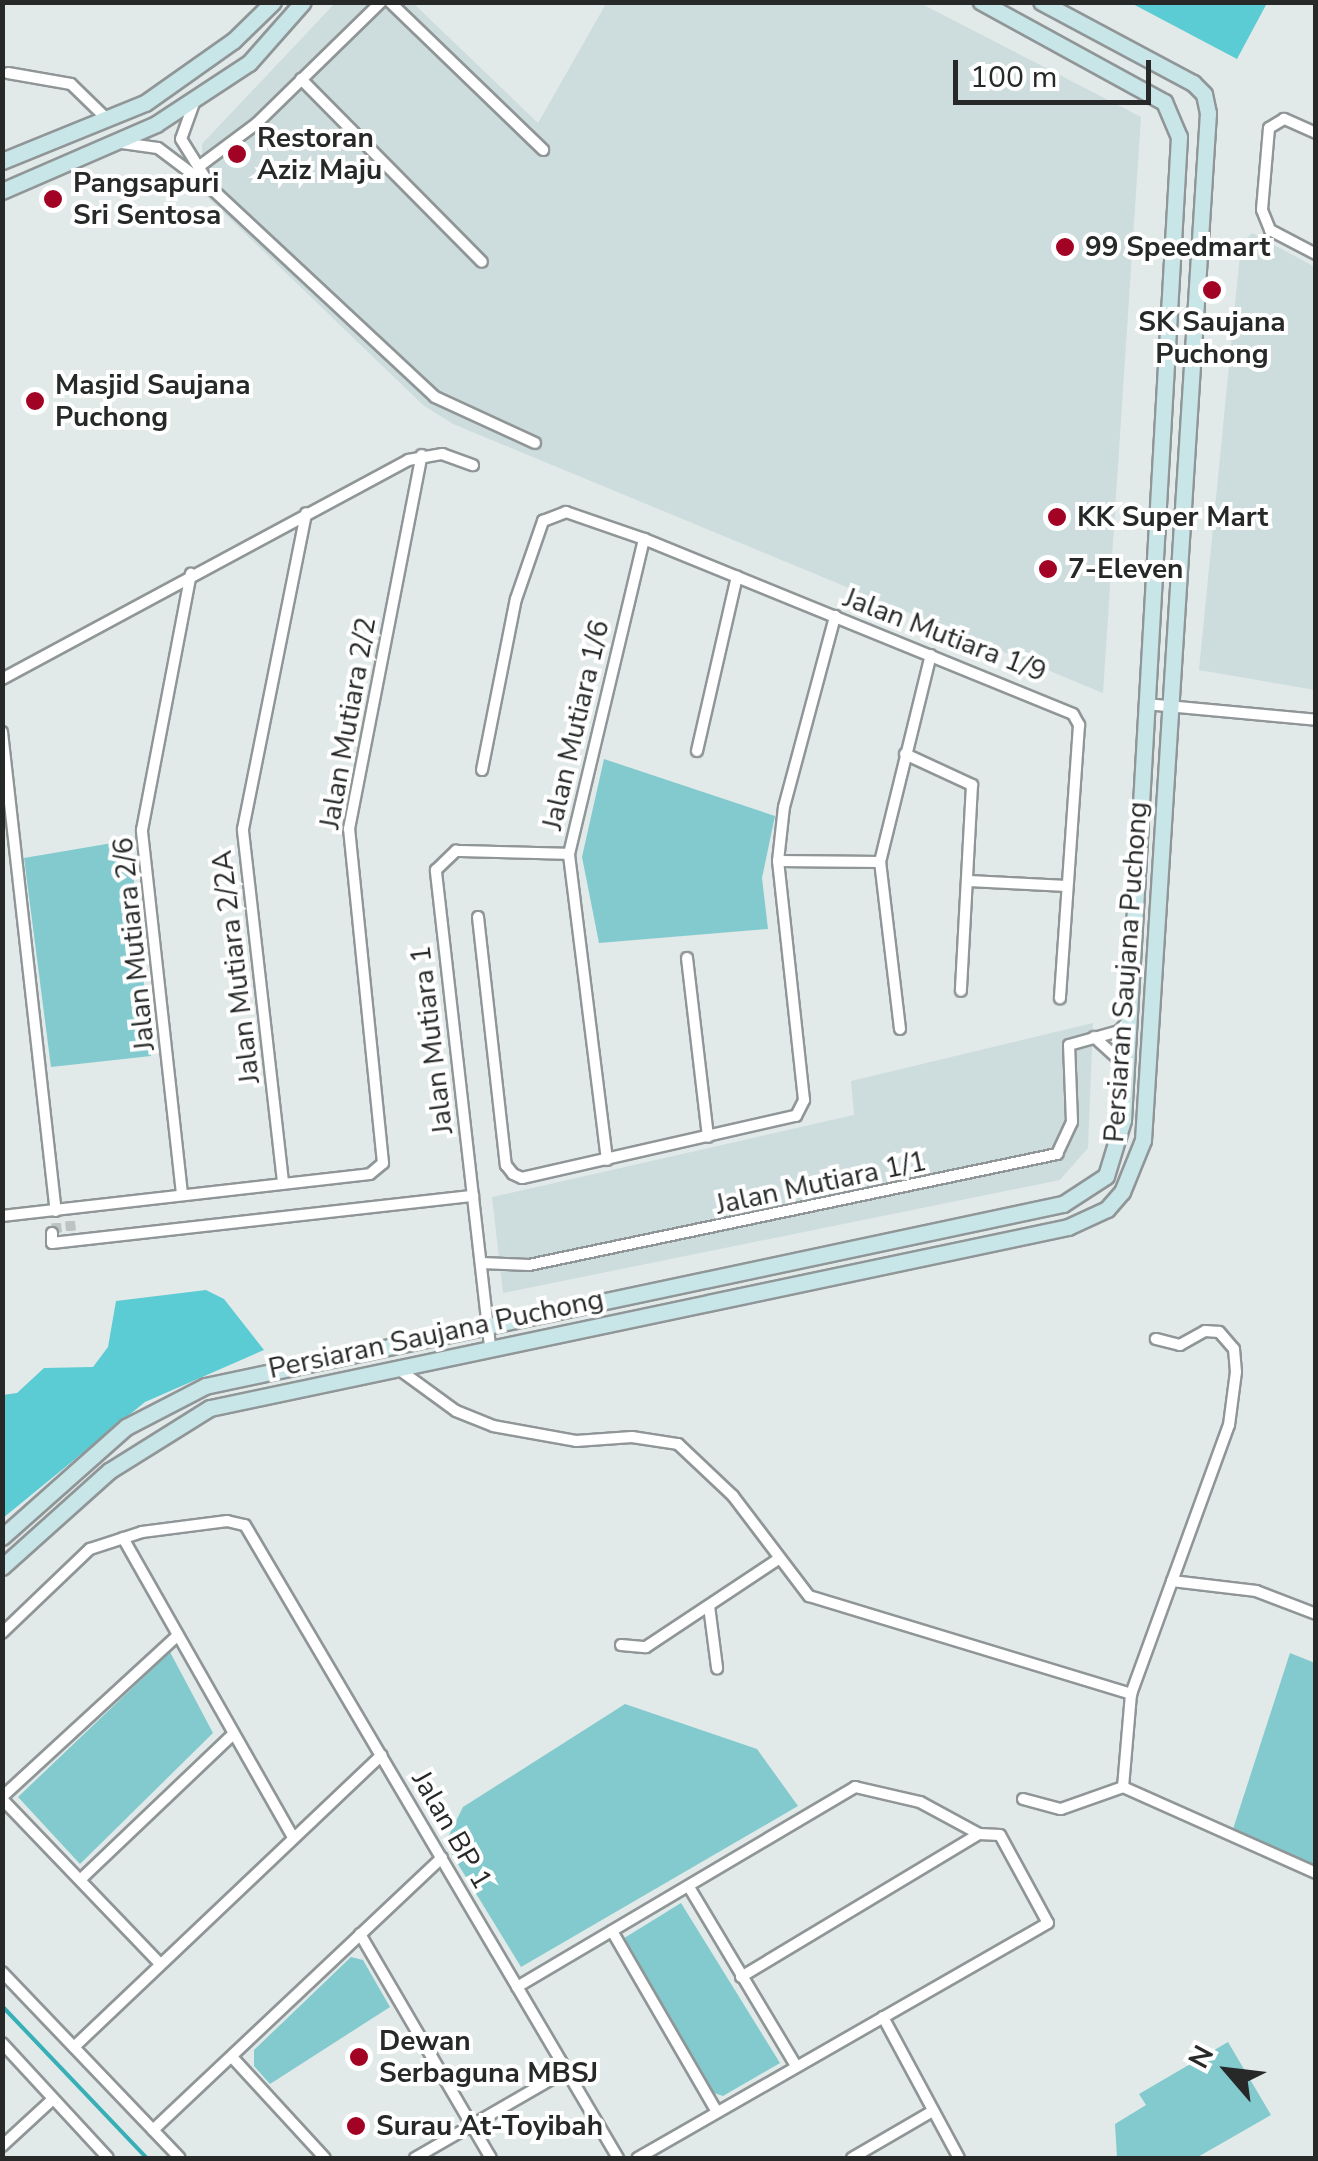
<!DOCTYPE html>
<html>
<head>
<meta charset="utf-8">
<style>
	body { margin:0 }
	#map { position:relative; width:1318px; height:2161px; overflow:hidden; background:#e2e9e9; font-family:"Nunito Sans",sans-serif }
	div>[style] { position:absolute }
	.built>* { inset:0; background:#cddcdd }
	.green>* { inset:0; background:#82cace }
	.forest>* { inset:0; background:#5bccd3 }
	.stream>* { height:4px; margin:-2px; padding:0 2px; transform-origin:2px; border-radius:2px; background:#38afb7 }
	.street-tunnel>* { height:10px; margin-top:-5px; transform-origin:0; background:repeating-linear-gradient(90deg,#bdc3c3 0 10px,transparent 0 15px) }
	.roads { filter:drop-shadow(2px 0 #909697) drop-shadow(-2px 0 #909697) drop-shadow(0 2px #909697) drop-shadow(0 -2px #909697) }
	.street>* { height:10px; margin:-5px; padding:0 5px; transform-origin:5px; border-radius:5px; background:#fff }
	.secondary>* { height:15px; margin:-7.5px; padding:0 7.5px; transform-origin:7.5px; border-radius:7.5px; background:#c8e5e7 }
	.dots>* { width:28px; height:28px; translate:-50% -50%; box-sizing:border-box; border:5px solid #fff; border-radius:50% }
	span { translate:-50% -50%; white-space:nowrap; text-align:center; line-height:1.15; -webkit-text-stroke:8px #fff; paint-order:stroke }
	.poi-label { font-size:28px; color:#272929; font-weight:700 }
	.left { translate:0 -50%; text-align:left }
	.street-label { font-size:28px; color:#272929 }
	.frame { position:absolute; inset:0; border:5px solid #272929; pointer-events:none }
	.north { position:absolute; left:1178px; top:2021px; width:100px; height:100px; -webkit-text-stroke:8px #fff; paint-order:stroke; rotate:298deg; font-size:28px; font-weight:700; line-height:40px; text-align:center; color:#272929 }
	.north::after { content:''; display:block; margin:auto; width:35px; height:45px; background:#272929; clip-path:polygon(50% 0,100% 100%,50% 72%,0 100%) }
	.scale { position:absolute; left:953px; top:60px; width:198px; height:45px; box-sizing:border-box; border:5px solid #272929; border-top:0; padding-left:12px; font-size:30px; line-height:35px; white-space:nowrap; color:#272929; -webkit-text-stroke:8px #fff; paint-order:stroke }
</style>
</head>
<body>
<div id="map">
	<div class="built">
		<i style="clip-path:polygon(336px 2px,413px 3px,538px 123px,607px 2px,920px 3px,1141px 117px,1103px 693px,453px 424px,423px 405px,203px 193px,202px 144px)"></i>
		<i style="clip-path:polygon(1252px 233px,1315px 267px,1315px 690px,1199px 670px,1241px 244px)"></i>
		<i style="clip-path:polygon(1093px 1023px,1088px 1148px,1060px 1180px,503px 1293px,492px 1197px,854px 1115px,851px 1081px)"></i>
	</div>
	<div class="green">
		<i style="clip-path:polygon(604px 759px,775px 816px,762px 878px,768px 929px,599px 943px,582px 857px)"></i>
		<i style="clip-path:polygon(130px 840px,151px 1056px,51px 1067px,24px 858px)"></i>
		<i style="clip-path:polygon(170px 1652px,213px 1733px,80px 1864px,18px 1797px)"></i>
		<i style="clip-path:polygon(1290px 1653px,1315px 1663px,1315px 1865px,1233px 1829px)"></i>
		<i style="clip-path:polygon(625px 1704px,757px 1749px,798px 1806px,521px 1967px,445px 1843px,463px 1807px)"></i>
		<i style="clip-path:polygon(681px 1903px,780px 2063px,723px 2096px,708px 2091px,621px 1940px)"></i>
		<i style="clip-path:polygon(351px 1957px,363px 1960px,390px 2007px,270px 2084px,254px 2066px,254px 2050px)"></i>
		<i style="clip-path:polygon(1228px 2042px,1271px 2115px,1196px 2158px,1117px 2158px,1115px 2124px,1146px 2105px,1139px 2094px)"></i>
	</div>
	<div class="forest">
		<i style="clip-path:polygon(1131px 3px,1267px 3px,1237px 59px)"></i>
		<i style="clip-path:polygon(206px 1290px,224px 1299px,264px 1350px,145px 1402px,3px 1518px,3px 1395px,17px 1393px,44px 1368px,93px 1367px,108px 1347px,116px 1301px)"></i>
	</div>
	<div class="stream">
		<i style="left:2px;top:2006px;width:210px;rotate:46.4deg"></i>
	</div>
	<div class="street-tunnel">
		<i style="left:70px;top:1221px;width:10px;rotate:84deg"></i>
		<i style="left:56px;top:1223px;width:10px;rotate:84deg"></i>
	</div>
	<div class="roads">
		<div class="street">
			<i style="left:390px;top:2px;width:213px;rotate:44deg"></i>
			<i style="left:8px;top:73px;width:64px;rotate:9.9deg"></i>
			<i style="left:71px;top:84px;width:52px;rotate:44.2deg"></i>
			<i style="left:301px;top:79px;width:257px;rotate:45.3deg"></i>
			<i style="left:195px;top:100px;width:41px;rotate:109.7deg"></i>
			<i style="left:181px;top:139px;width:57px;rotate:58deg"></i>
			<i style="left:1316px;top:133px;width:35px;rotate:-156deg"></i>
			<i style="left:1284px;top:119px;width:17px;rotate:149deg"></i>
			<i style="left:1269px;top:128px;width:82px;rotate:94.9deg"></i>
			<i style="left:1262px;top:210px;width:22px;rotate:68deg"></i>
			<i style="left:1270px;top:230px;width:52px;rotate:27.6deg"></i>
			<i style="left:122px;top:143px;width:36px;rotate:8deg"></i>
			<i style="left:158px;top:148px;width:66px;rotate:37deg"></i>
			<i style="left:211px;top:188px;width:306px;rotate:43deg"></i>
			<i style="left:435px;top:397px;width:110px;rotate:24.7deg"></i>
			<i style="left:201px;top:165px;width:69px;rotate:-36.7deg"></i>
			<i style="left:256px;top:124px;width:175px;rotate:-44.3deg"></i>
			<i style="left:2px;top:679px;width:461px;rotate:-28.3deg"></i>
			<i style="left:408px;top:460px;width:35px;rotate:-10deg"></i>
			<i style="left:442px;top:454px;width:33px;rotate:20deg"></i>
			<i style="left:1145px;top:704px;width:172px;rotate:5.3deg"></i>
			<i style="left:2px;top:732px;width:482px;rotate:83.6deg"></i>
			<i style="left:697px;top:751px;width:179px;rotate:-77.1deg"></i>
			<i style="left:905px;top:754px;width:74px;rotate:24.8deg"></i>
			<i style="left:972px;top:785px;width:206px;rotate:93.1deg"></i>
			<i style="left:482px;top:770px;width:174px;rotate:-78.8deg"></i>
			<i style="left:516px;top:599px;width:83px;rotate:-70.9deg"></i>
			<i style="left:543px;top:521px;width:25px;rotate:-21deg"></i>
			<i style="left:566px;top:512px;width:83px;rotate:19.1deg"></i>
			<i style="left:644px;top:539px;width:463px;rotate:22.2deg"></i>
			<i style="left:1073px;top:714px;width:13px;rotate:61deg"></i>
			<i style="left:1079px;top:725px;width:274px;rotate:94deg"></i>
			<i style="left:778px;top:861px;width:102px;rotate:0.6deg"></i>
			<i style="left:969px;top:881px;width:98px;rotate:2.9deg"></i>
			<i style="left:478px;top:917px;width:250px;rotate:83.6deg"></i>
			<i style="left:506px;top:1165px;width:11px;rotate:52deg"></i>
			<i style="left:513px;top:1174px;width:10px;rotate:24deg"></i>
			<i style="left:522px;top:1178px;width:281px;rotate:-12.8deg"></i>
			<i style="left:796px;top:1116px;width:18px;rotate:-63deg"></i>
			<i style="left:804px;top:1100px;width:240px;rotate:-96.2deg"></i>
			<i style="left:778px;top:861px;width:54px;rotate:-83.7deg"></i>
			<i style="left:784px;top:807px;width:198px;rotate:-75deg"></i>
			<i style="left:687px;top:958px;width:180px;rotate:83.3deg"></i>
			<i style="left:900px;top:1029px;width:168px;rotate:-96.8deg"></i>
			<i style="left:880px;top:862px;width:213px;rotate:-76.2deg"></i>
			<i style="left:1094px;top:1037px;width:42px;rotate:42.1deg"></i>
			<i style="left:607px;top:1160px;width:308px;rotate:-97.1deg"></i>
			<i style="left:569px;top:854px;width:324px;rotate:-76.6deg"></i>
			<i style="left:283px;top:1182px;width:355px;rotate:-96.5deg"></i>
			<i style="left:243px;top:829px;width:322px;rotate:-78.7deg"></i>
			<i style="left:182px;top:1194px;width:366px;rotate:-96.3deg"></i>
			<i style="left:142px;top:830px;width:261px;rotate:-79.2deg"></i>
			<i style="left:2px;top:1216px;width:370px;rotate:-6.5deg"></i>
			<i style="left:370px;top:1174px;width:17px;rotate:-40deg"></i>
			<i style="left:383px;top:1163px;width:336px;rotate:-95.8deg"></i>
			<i style="left:349px;top:829px;width:381px;rotate:-79deg"></i>
			<i style="left:52px;top:1233px;width:10px;rotate:90deg"></i>
			<i style="left:52px;top:1243px;width:424px;rotate:-6.4deg"></i>
			<i style="left:482px;top:1263px;width:47px;rotate:2.4deg"></i>
			<i style="left:529px;top:1265px;width:540px;rotate:-11.87deg"></i>
			<i style="left:1057px;top:1154px;width:35px;rotate:-65deg"></i>
			<i style="left:1072px;top:1122px;width:77px;rotate:-92.2deg"></i>
			<i style="left:1069px;top:1045px;width:52px;rotate:-15.6deg"></i>
			<i style="left:1119px;top:1031px;width:12px;rotate:-48deg"></i>
			<i style="left:490px;top:1346px;width:479px;rotate:-96.5deg"></i>
			<i style="left:436px;top:870px;width:28px;rotate:-44deg"></i>
			<i style="left:456px;top:851px;width:113px;rotate:1.5deg"></i>
			<i style="left:397px;top:1368px;width:73px;rotate:36.1deg"></i>
			<i style="left:456px;top:1411px;width:40px;rotate:22deg"></i>
			<i style="left:493px;top:1426px;width:84px;rotate:10.2deg"></i>
			<i style="left:576px;top:1441px;width:56px;rotate:-4.1deg"></i>
			<i style="left:632px;top:1437px;width:47px;rotate:8.7deg"></i>
			<i style="left:678px;top:1444px;width:76px;rotate:43.4deg"></i>
			<i style="left:733px;top:1496px;width:126px;rotate:52.8deg"></i>
			<i style="left:809px;top:1596px;width:337px;rotate:16.9deg"></i>
			<i style="left:1131px;top:1694px;width:93px;rotate:94.9deg"></i>
			<i style="left:1123px;top:1787px;width:211px;rotate:24deg"></i>
			<i style="left:123px;top:1538px;width:344px;rotate:60.4deg"></i>
			<i style="left:1172px;top:1581px;width:85px;rotate:6.8deg"></i>
			<i style="left:1256px;top:1591px;width:64px;rotate:21deg"></i>
			<i style="left:709px;top:1606px;width:63px;rotate:82.6deg"></i>
			<i style="left:2px;top:1633px;width:122px;rotate:-43.7deg"></i>
			<i style="left:90px;top:1549px;width:55px;rotate:-18.1deg"></i>
			<i style="left:142px;top:1532px;width:86px;rotate:-7.4deg"></i>
			<i style="left:227px;top:1521px;width:18px;rotate:13deg"></i>
			<i style="left:245px;top:1525px;width:735px;rotate:59.49deg"></i>
			<i style="left:621px;top:1645px;width:25px;rotate:5deg"></i>
			<i style="left:646px;top:1647px;width:157px;rotate:-33.6deg"></i>
			<i style="left:1131px;top:1694px;width:286px;rotate:-70deg"></i>
			<i style="left:1229px;top:1425px;width:53px;rotate:-82.5deg"></i>
			<i style="left:1236px;top:1372px;width:23px;rotate:-95deg"></i>
			<i style="left:1234px;top:1349px;width:23px;rotate:-131deg"></i>
			<i style="left:1219px;top:1332px;width:14px;rotate:-176deg"></i>
			<i style="left:1205px;top:1331px;width:29px;rotate:151deg"></i>
			<i style="left:1180px;top:1345px;width:25px;rotate:-166deg"></i>
			<i style="left:2px;top:1797px;width:238px;rotate:-42.6deg"></i>
			<i style="left:2px;top:1799px;width:228px;rotate:46.2deg"></i>
			<i style="left:1023px;top:1799px;width:39px;rotate:15deg"></i>
			<i style="left:1061px;top:1809px;width:66px;rotate:-19.5deg"></i>
			<i style="left:81px;top:1879px;width:209px;rotate:-43.6deg"></i>
			<i style="left:689px;top:1887px;width:209px;rotate:59.1deg"></i>
			<i style="left:612px;top:1931px;width:209px;rotate:59.9deg"></i>
			<i style="left:360px;top:1934px;width:259px;rotate:59.7deg"></i>
			<i style="left:2px;top:1972px;width:257px;rotate:46.3deg"></i>
			<i style="left:741px;top:1977px;width:278px;rotate:-31deg"></i>
			<i style="left:517px;top:1987px;width:393px;rotate:-30.6deg"></i>
			<i style="left:855px;top:1787px;width:67px;rotate:13deg"></i>
			<i style="left:920px;top:1802px;width:67px;rotate:28.5deg"></i>
			<i style="left:979px;top:1834px;width:21px;rotate:3deg"></i>
			<i style="left:1000px;top:1835px;width:100px;rotate:61.4deg"></i>
			<i style="left:1048px;top:1923px;width:473px;rotate:150.2deg"></i>
			<i style="left:883px;top:2017px;width:160px;rotate:61.7deg"></i>
			<i style="left:2px;top:2043px;width:156px;rotate:47.3deg"></i>
			<i style="left:74px;top:2047px;width:424px;rotate:-43.5deg"></i>
			<i style="left:232px;top:2057px;width:137px;rotate:47.4deg"></i>
			<i style="left:153px;top:2130px;width:397px;rotate:-43.3deg"></i>
			<i style="left:2px;top:2146px;width:69px;rotate:-42.7deg"></i>
			<i style="left:415px;top:2158px;width:172px;rotate:-30deg"></i>
			<i style="left:852px;top:2158px;width:91px;rotate:-30.2deg"></i>
		</div>
		<div class="secondary">
			<i style="left:2px;top:161px;width:154px;rotate:-22.1deg"></i>
			<i style="left:145px;top:103px;width:108px;rotate:-35.2deg"></i>
			<i style="left:233px;top:41px;width:56px;rotate:-44.3deg"></i>
			<i style="left:2px;top:191px;width:168px;rotate:-23.5deg"></i>
			<i style="left:156px;top:124px;width:111px;rotate:-33.3deg"></i>
			<i style="left:249px;top:63px;width:81px;rotate:-48.5deg"></i>
			<i style="left:2px;top:1537px;width:166px;rotate:-41.6deg"></i>
			<i style="left:126px;top:1427px;width:89px;rotate:-27.4deg"></i>
			<i style="left:205px;top:1386px;width:877px;rotate:-11.98deg"></i>
			<i style="left:1063px;top:1204px;width:51px;rotate:-33.1deg"></i>
			<i style="left:1106px;top:1176px;width:59px;rotate:-73.1deg"></i>
			<i style="left:1123px;top:1120px;width:985px;rotate:-86.74deg"></i>
			<i style="left:1179px;top:137px;width:38px;rotate:-113deg"></i>
			<i style="left:1164px;top:102px;width:209px;rotate:-151.3deg"></i>
			<i style="left:2px;top:1567px;width:144px;rotate:-41.9deg"></i>
			<i style="left:109px;top:1471px;width:119px;rotate:-32deg"></i>
			<i style="left:210px;top:1408px;width:877px;rotate:-11.91deg"></i>
			<i style="left:1068px;top:1227px;width:43px;rotate:-24.8deg"></i>
			<i style="left:1107px;top:1209px;width:23px;rotate:-49deg"></i>
			<i style="left:1122px;top:1192px;width:56px;rotate:-68deg"></i>
			<i style="left:1143px;top:1140px;width:1029px;rotate:-86.38deg"></i>
			<i style="left:1208px;top:113px;width:19px;rotate:-102deg"></i>
			<i style="left:1204px;top:94px;width:16px;rotate:-135deg"></i>
			<i style="left:1193px;top:83px;width:172px;rotate:-151.9deg"></i>
		</div>
	</div>
	<div class="dots">
		<i style="left:237px;top:154px;background:#a20325"></i>
		<i style="left:53px;top:199px;background:#a20325"></i>
		<i style="left:1065px;top:247px;background:#a20325"></i>
		<i style="left:1212px;top:290px;background:#a20325"></i>
		<i style="left:35px;top:401px;background:#a20325"></i>
		<i style="left:1057px;top:517px;background:#a20325"></i>
		<i style="left:1048px;top:569px;background:#a20325"></i>
		<i style="left:359px;top:2057px;background:#a20325"></i>
		<i style="left:356px;top:2126px;background:#a20325"></i>
	</div>
	<div class="poi-label">
		<span class="left" style="left:257px;top:154px">Restoran<br>Aziz Maju</span>
		<span class="left" style="left:73px;top:199px">Pangsapuri<br>Sri Sentosa</span>
		<span class="left" style="left:1085px;top:247px">99 Speedmart</span>
		<span style="left:1212px;top:338px">SK Saujana<br>Puchong</span>
		<span class="left" style="left:55px;top:401px">Masjid Saujana<br>Puchong</span>
		<span class="left" style="left:1077px;top:517px">KK Super Mart</span>
		<span class="left" style="left:1068px;top:569px">7-Eleven</span>
		<span class="left" style="left:379px;top:2057px">Dewan<br>Serbaguna MBSJ</span>
		<span class="left" style="left:376px;top:2126px">Surau At-Toyibah</span>
	</div>
	<div class="street-label">
		<span style="left:945px;top:635px;rotate:21deg">Jalan Mutiara 1/9</span>
		<span style="left:348px;top:723px;rotate:-80deg">Jalan Mutiara 2/2</span>
		<span style="left:576px;top:725px;rotate:-77deg">Jalan Mutiara 1/6</span>
		<span style="left:134px;top:944px;rotate:-96deg">Jalan Mutiara 2/6</span>
		<span style="left:236px;top:967px;rotate:-97deg">Jalan Mutiara 2/2A</span>
		<span style="left:1126px;top:972px;rotate:-86deg">Persiaran Saujana Puchong</span>
		<span style="left:432px;top:1040px;rotate:-97deg">Jalan Mutiara 1</span>
		<span style="left:821px;top:1183px;rotate:-12deg">Jalan Mutiara 1/1</span>
		<span style="left:436px;top:1334px;rotate:-12deg">Persiaran Saujana Puchong</span>
		<span style="left:452px;top:1830px;rotate:60deg">Jalan BP 1</span>
	</div>
	<div class="frame"></div>
	<div class="north">N</div>
	<div class="scale">100 m</div>
</div>
</body>
</html>
